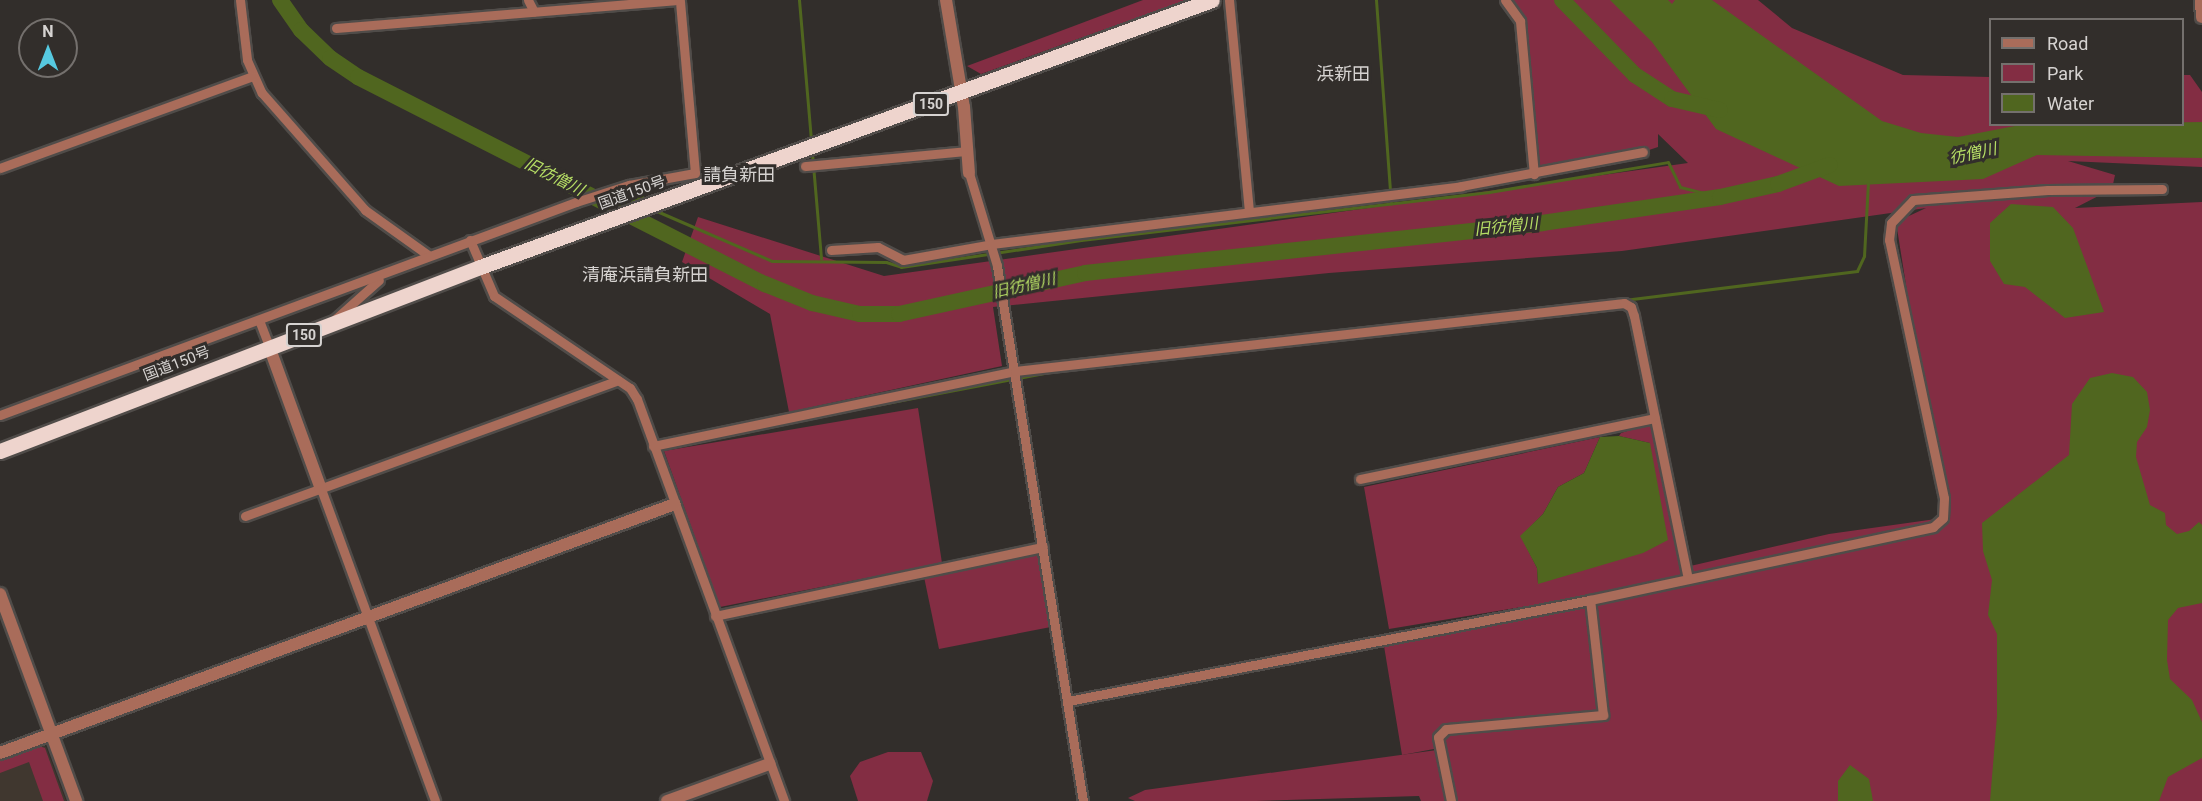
<!DOCTYPE html>
<html>
<head>
<meta charset="utf-8">
<style>
	body { margin:0 }
	#map { position:relative; width:2202px; height:801px; overflow:hidden; background:#322e2b; font-family:Roboto,"Noto Sans JP",sans-serif }
	div>[style] { position:absolute }
	.built>* { inset:0; background:#40372f }
	.green>* { inset:0; background:#832d43 }
	.water>* { inset:0; background:#50661f }
	.stream>* { height:3px; margin:-1.5px; padding:0 1.5px; transform-origin:1.5px; border-radius:1.5px; background:#50661f }
	.river>* { height:16px; margin:-8px; padding:0 8px; transform-origin:8px; border-radius:8px; background:#50661f }
	.roads { filter:drop-shadow(2px 0 #504c49) drop-shadow(-2px 0 #504c49) drop-shadow(0 2px #504c49) drop-shadow(0 -2px #504c49) }
	.minor>* { height:9px; margin:-4.5px; padding:0 4.5px; transform-origin:4.5px; border-radius:4.5px; background:#a96c5a }
	.tertiary>* { height:12px; margin:-6px; padding:0 6px; transform-origin:6px; border-radius:6px; background:#a96c5a }
	.trunk>* { height:15px; margin:-7.5px; padding:0 7.5px; transform-origin:7.5px; border-radius:7.5px; background:#eed4cd }
	span { translate:-50% -50%; white-space:nowrap; text-align:center; line-height:1.15; -webkit-text-stroke:6px #322e2b; paint-order:stroke }
	.shield-label span { padding:2px 4px; background:#322e2b; border:2px solid; border-radius:4px; -webkit-text-stroke-width:0 }
	.shield-label { font-size:14px; color:#d6d3d1; font-weight:700 }
	.street-label { font-size:15px; color:#d6d3d1 }
	.water-label { font-size:16px; color:#b6de65; font-style:italic }
	.quarter-label { font-size:18px; color:#d6d3d1 }
	.legend { position:absolute; left:1989px; top:18px; width:195px; height:108px; box-sizing:border-box; background:#322e2b; border:2px solid #74706d; margin:0; padding:8px 10px; list-style:none; font-size:18px; color:#d6d3d1 }
	.legend li { display:flex; align-items:center; gap:12px; height:30px }
	.legend b { width:30px; border:2px solid #74706d }
	.north { position:absolute; left:18px; top:18px; width:60px; height:60px; box-sizing:border-box; background:#322e2b; border:2px solid #74706d; border-radius:50%; rotate:0deg; font-size:16px; font-weight:700; line-height:24px; text-align:center; color:#d6d3d1 }
	.north::after { content:''; display:block; margin:auto; width:21px; height:27px; background:#56c9e0; clip-path:polygon(50% 0,100% 100%,50% 72%,0 100%) }
</style>
</head>
<body>
<div id="map">
	<div class="built">
		<i style="clip-path:polygon(39px 744px,46px 747px,66px 801px,0 801px,0 759px)"></i>
	</div>
	<div class="green">
		<i style="clip-path:polygon(1143px 0,1186px 0,981px 74px,967px 66px)"></i>
		<i style="clip-path:polygon(1507px 0,1758px 0,1792px 28px,1903px 75px,1990px 77px,1990px 124px,2182px 124px,2183px 75px,2190px 75px,2202px 92px,2202px 167px,2068px 161px,2115px 175px,2112px 189px,2075px 208px,2202px 202px,2202px 801px,1456px 801px,1446px 753px,1439px 748px,1402px 755px,1384px 646px,1613px 592px,1389px 629px,1364px 487px,1600px 437px,1584px 473px,1558px 487px,1543px 514px,1521px 536px,1537px 568px,1538px 583px,1650px 443px,1619px 436px,1621px 433px,1653px 423px,1686px 567px,1829px 534px,1943px 518px,1896px 222px,1926px 208px,1622px 251px,1329px 273px,993px 307px,1002px 366px,789px 412px,770px 314px,682px 262px,698px 217px,884px 276px,1688px 163px,1658px 134px,1658px 147px,1643px 152px,1540px 169px,1526px 18px)"></i>
		<i style="clip-path:polygon(918px 408px,942px 563px,720px 607px,664px 451px)"></i>
		<i style="clip-path:polygon(1043px 547px,1056px 626px,939px 649px,923px 572px)"></i>
		<i style="clip-path:polygon(39px 746px,45px 748px,64px 801px,43px 801px,29px 762px,0 773px,0 760px)"></i>
		<i style="clip-path:polygon(1437px 750px,1451px 801px,1421px 801px,1419px 796px,1256px 801px,1135px 801px,1128px 798px,1145px 790px)"></i>
		<i style="clip-path:polygon(888px 752px,921px 752px,933px 781px,927px 801px,858px 801px,850px 776px,860px 762px)"></i>
	</div>
	<div class="water">
		<i style="clip-path:polygon(1610px 0,1668px 0,1672px 4px,1675px 0,1712px 0,1882px 121px,1921px 133px,1958px 137px,2020px 125px,2202px 122px,2202px 158px,2037px 155px,1983px 179px,1839px 186px,1716px 129px,1652px 42px)"></i>
		<i style="clip-path:polygon(2011px 204px,2053px 207px,2073px 228px,2104px 312px,2065px 318px,2025px 287px,2004px 284px,1990px 261px,1990px 223px)"></i>
		<i style="clip-path:polygon(2112px 373px,2133px 377px,2147px 392px,2150px 410px,2147px 427px,2137px 442px,2136px 457px,2150px 505px,2165px 513px,2166px 525px,2177px 534px,2189px 531px,2199px 522px,2202px 525px,2202px 603px,2178px 608px,2168px 620px,2167px 660px,2170px 679px,2192px 700px,2202px 722px,2202px 758px,2168px 777px,2159px 801px,1990px 801px,1997px 716px,1997px 634px,1988px 615px,1992px 580px,1983px 551px,1982px 523px,2069px 455px,2072px 404px,2090px 378px)"></i>
		<i style="clip-path:polygon(1619px 436px,1650px 443px,1668px 540px,1643px 553px,1538px 584px,1537px 568px,1520px 536px,1543px 514px,1558px 487px,1584px 473px,1600px 437px)"></i>
		<i style="clip-path:polygon(1850px 765px,1869px 779px,1873px 801px,1838px 801px,1838px 781px)"></i>
	</div>
	<div class="stream">
		<i style="left:799px;top:0;width:141px;rotate:85.1deg"></i>
		<i style="left:1376px;top:0;width:204px;rotate:85.8deg"></i>
		<i style="left:812px;top:153px;width:106px;rotate:85.1deg"></i>
		<i style="left:610px;top:207px;width:34px;rotate:-17deg"></i>
		<i style="left:642px;top:197px;width:6px;rotate:51deg"></i>
		<i style="left:652px;top:209px;width:131px;rotate:23.4deg"></i>
		<i style="left:772px;top:261px;width:114px;rotate:0.5deg"></i>
		<i style="left:886px;top:262px;width:16px;rotate:18deg"></i>
		<i style="left:901px;top:267px;width:182px;rotate:-8.5deg"></i>
		<i style="left:1081px;top:240px;width:411px;rotate:-6.7deg"></i>
		<i style="left:1489px;top:192px;width:181px;rotate:-9.5deg"></i>
		<i style="left:1668px;top:162px;width:28px;rotate:64deg"></i>
		<i style="left:1680px;top:187px;width:41px;rotate:14deg"></i>
		<i style="left:1624px;top:300px;width:235px;rotate:-7.1deg"></i>
		<i style="left:1857px;top:271px;width:17px;rotate:-65deg"></i>
		<i style="left:1864px;top:256px;width:73px;rotate:-86.9deg"></i>
		<i style="left:808px;top:418px;width:251px;rotate:-10.8deg"></i>
	</div>
	<div class="river">
		<i style="left:280px;top:0;width:37px;rotate:55deg"></i>
		<i style="left:301px;top:30px;width:40px;rotate:44deg"></i>
		<i style="left:330px;top:58px;width:34px;rotate:34deg"></i>
		<i style="left:358px;top:77px;width:457px;rotate:27deg"></i>
		<i style="left:765px;top:284px;width:51px;rotate:22deg"></i>
		<i style="left:812px;top:303px;width:49px;rotate:12.9deg"></i>
		<i style="left:860px;top:314px;width:39px"></i>
		<i style="left:899px;top:314px;width:190px;rotate:-12.4deg"></i>
		<i style="left:1085px;top:273px;width:460px;rotate:-6.2deg"></i>
		<i style="left:1542px;top:223px;width:180px;rotate:-8.3deg"></i>
		<i style="left:1720px;top:197px;width:59px;rotate:-12.6deg"></i>
		<i style="left:1778px;top:184px;width:55px;rotate:-20.1deg"></i>
		<i style="left:1562px;top:0;width:105px;rotate:45.8deg"></i>
		<i style="left:1635px;top:75px;width:44px;rotate:33deg"></i>
		<i style="left:1672px;top:99px;width:49px;rotate:12.9deg"></i>
	</div>
	<div class="roads">
		<div class="minor">
			<i style="left:240px;top:0;width:60px;rotate:83.3deg"></i>
			<i style="left:247px;top:60px;width:36px;rotate:66deg"></i>
			<i style="left:262px;top:93px;width:156px;rotate:48.6deg"></i>
			<i style="left:365px;top:210px;width:77px;rotate:35.5deg"></i>
			<i style="left:528px;top:0;width:13px;rotate:63deg"></i>
			<i style="left:1229px;top:0;width:212px;rotate:84.6deg"></i>
			<i style="left:1505px;top:0;width:26px;rotate:54deg"></i>
			<i style="left:1520px;top:21px;width:154px;rotate:84.8deg"></i>
			<i style="left:336px;top:28px;width:340px;rotate:-4.7deg"></i>
			<i style="left:805px;top:166px;width:162px;rotate:-5.3deg"></i>
			<i style="left:0;top:168px;width:269px;rotate:-20deg"></i>
			<i style="left:969px;top:173px;width:97px;rotate:73.2deg"></i>
			<i style="left:997px;top:266px;width:542px;rotate:80.87deg"></i>
			<i style="left:470px;top:240px;width:61px;rotate:66.8deg"></i>
			<i style="left:494px;top:296px;width:164px;rotate:34.1deg"></i>
			<i style="left:630px;top:388px;width:13px;rotate:58deg"></i>
			<i style="left:637px;top:399px;width:428px;rotate:69.9deg"></i>
			<i style="left:831px;top:250px;width:47px;rotate:-3.7deg"></i>
			<i style="left:878px;top:247px;width:28px;rotate:27deg"></i>
			<i style="left:903px;top:260px;width:90px;rotate:-10.2deg"></i>
			<i style="left:992px;top:244px;width:473px;rotate:-7deg"></i>
			<i style="left:1461px;top:186px;width:185px;rotate:-10.6deg"></i>
			<i style="left:259px;top:320px;width:31px;rotate:69deg"></i>
			<i style="left:334px;top:320px;width:60px;rotate:-41.6deg"></i>
			<i style="left:0;top:415px;width:614px;rotate:-20.29deg"></i>
			<i style="left:576px;top:202px;width:56px;rotate:-17.8deg"></i>
			<i style="left:629px;top:185px;width:67px;rotate:-10.3deg"></i>
			<i style="left:695px;top:173px;width:174px;rotate:-95deg"></i>
			<i style="left:653px;top:446px;width:370px;rotate:-11.7deg"></i>
			<i style="left:1015px;top:371px;width:613px;rotate:-6.37deg"></i>
			<i style="left:1624px;top:303px;width:8px;rotate:30deg"></i>
			<i style="left:1631px;top:307px;width:9px;rotate:72deg"></i>
			<i style="left:1634px;top:316px;width:268px;rotate:78.4deg"></i>
			<i style="left:1360px;top:479px;width:301px;rotate:-11.7deg"></i>
			<i style="left:321px;top:489px;width:332px;rotate:69.9deg"></i>
			<i style="left:245px;top:516px;width:397px;rotate:-20deg"></i>
			<i style="left:715px;top:616px;width:335px;rotate:-11.9deg"></i>
			<i style="left:1068px;top:701px;width:532px;rotate:-10.95deg"></i>
			<i style="left:1590px;top:600px;width:351px;rotate:-12deg"></i>
			<i style="left:1933px;top:527px;width:13px;rotate:-42deg"></i>
			<i style="left:1943px;top:518px;width:20px;rotate:-87deg"></i>
			<i style="left:1944px;top:498px;width:264px;rotate:-102deg"></i>
			<i style="left:1889px;top:240px;width:17px;rotate:-83deg"></i>
			<i style="left:1891px;top:223px;width:32px;rotate:-46deg"></i>
			<i style="left:1913px;top:200px;width:135px;rotate:-4.2deg"></i>
			<i style="left:2048px;top:190px;width:114px;rotate:-0.5deg"></i>
			<i style="left:1451px;top:801px;width:65px;rotate:-101.5deg"></i>
			<i style="left:1438px;top:737px;width:11px;rotate:-45deg"></i>
			<i style="left:1446px;top:729px;width:158px;rotate:-5.1deg"></i>
			<i style="left:1603px;top:715px;width:116px;rotate:-96.4deg"></i>
		</div>
		<div class="tertiary">
			<i style="left:946px;top:0;width:109px;rotate:80.5deg"></i>
			<i style="left:964px;top:107px;width:66px;rotate:85.7deg"></i>
			<i style="left:2201px;top:0;width:17px;rotate:87deg"></i>
			<i style="left:270px;top:349px;width:149px;rotate:70deg"></i>
			<i style="left:0;top:594px;width:221px;rotate:69.8deg"></i>
			<i style="left:0;top:753px;width:719px;rotate:-20.25deg"></i>
			<i style="left:667px;top:801px;width:109px;rotate:-19.9deg"></i>
		</div>
		<div class="trunk">
			<i style="left:0;top:451px;width:514px;rotate:-20.97deg"></i>
			<i style="left:480px;top:267px;width:779px;rotate:-20.04deg"></i>
		</div>
	</div>
	<div class="shield-label">
		<span style="left:931px;top:104px">150</span>
		<span style="left:304px;top:335px">150</span>
	</div>
	<div class="street-label">
		<span style="left:632px;top:193px;rotate:-20deg">国道150号</span>
		<span style="left:177px;top:364px;rotate:-21deg">国道150号</span>
	</div>
	<div class="water-label">
		<span style="left:1973px;top:154px;rotate:-12deg">彷僧川</span>
		<span style="left:554px;top:177px;rotate:27deg">旧彷僧川</span>
		<span style="left:1506px;top:227px;rotate:-6deg">旧彷僧川</span>
		<span style="left:1024px;top:286px;rotate:-13deg">旧彷僧川</span>
	</div>
	<div class="quarter-label">
		<span style="left:1343px;top:74px">浜新田</span>
		<span style="left:739px;top:175px">請負新田</span>
		<span style="left:645px;top:275px">清庵浜請負新田</span>
	</div>
	<ul class="legend">
	<li><b style="height:8px;background:#a96c5a"></b>Road</li>
	<li><b style="height:16px;background:#832d43"></b>Park</li>
	<li><b style="height:16px;background:#50661f"></b>Water</li>
	</ul>
	<div class="north">N</div>
</div>
</body>
</html>
